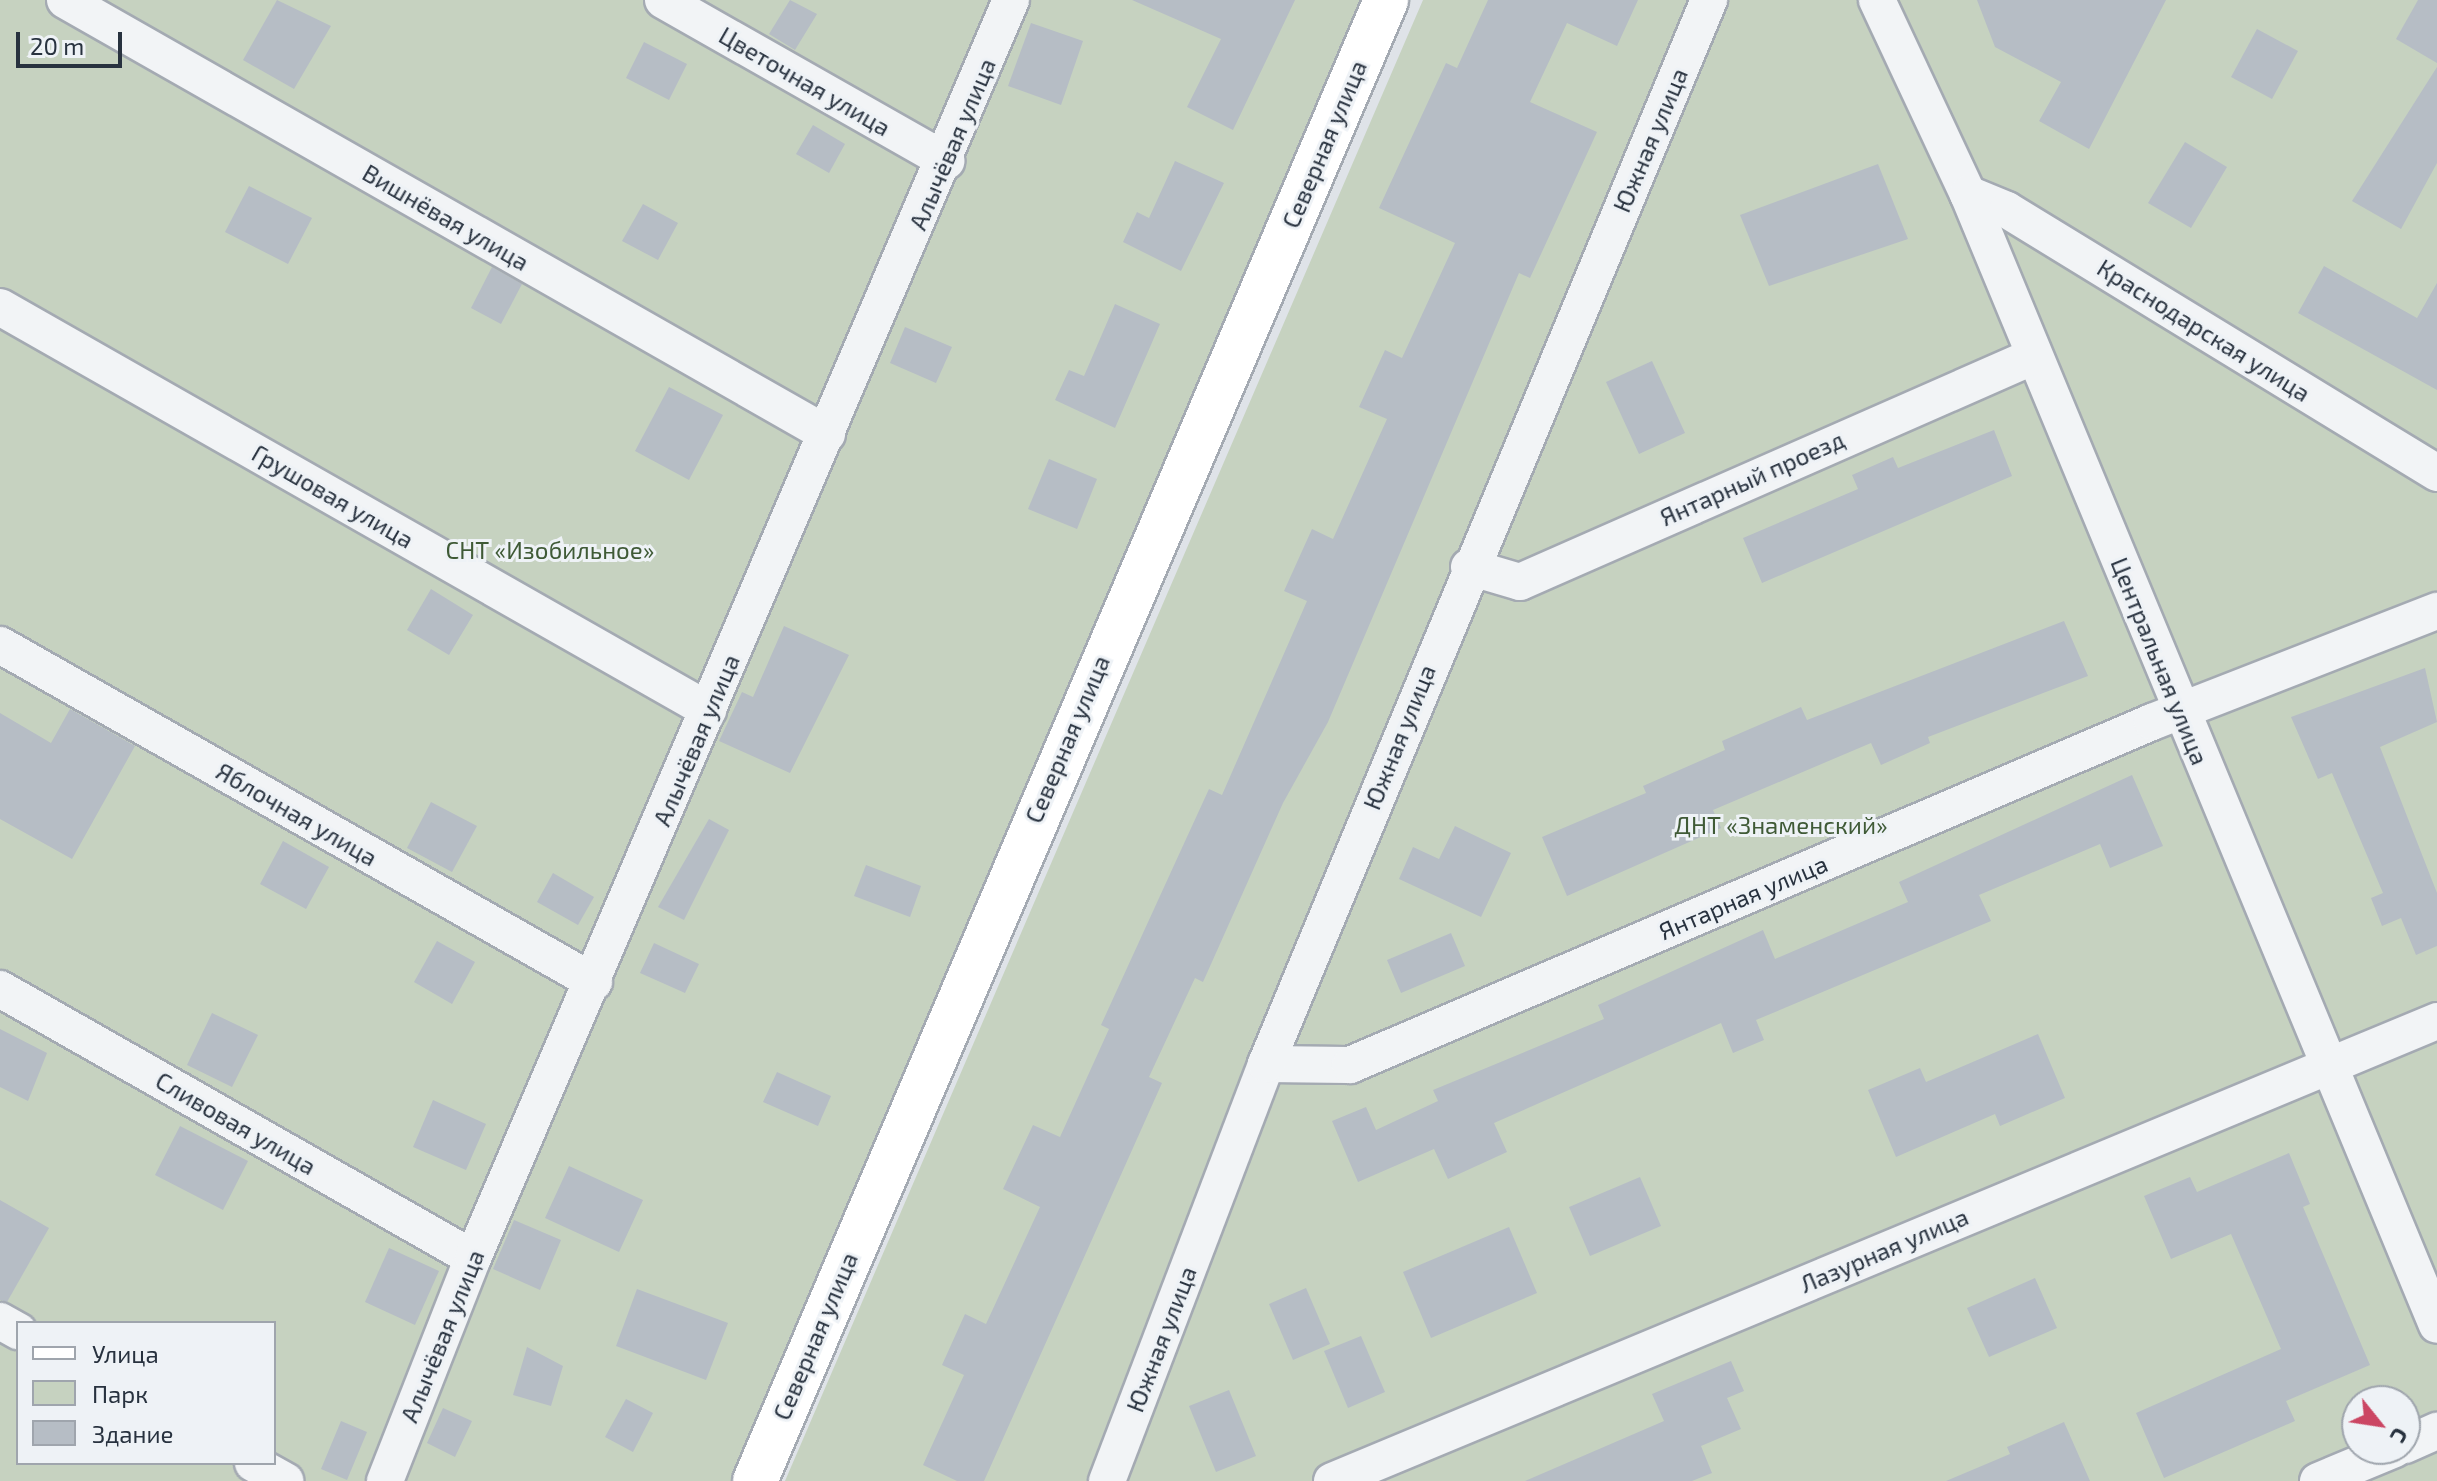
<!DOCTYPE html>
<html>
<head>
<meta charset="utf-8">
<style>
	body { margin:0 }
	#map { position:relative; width:2437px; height:1481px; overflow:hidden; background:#dfe3e8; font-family:"Exo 2",sans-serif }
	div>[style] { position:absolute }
	.green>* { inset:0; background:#c6d2c0 }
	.building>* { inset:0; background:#b6bdc5 }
	.roads { filter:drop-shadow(2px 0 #a4aab2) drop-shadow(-2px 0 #a4aab2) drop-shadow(0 2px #a4aab2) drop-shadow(0 -2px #a4aab2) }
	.street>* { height:36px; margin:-18px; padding:0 18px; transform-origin:18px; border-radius:18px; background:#f2f4f6 }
	.secondary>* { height:44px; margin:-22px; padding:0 22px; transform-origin:22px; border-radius:22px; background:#fff }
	span { translate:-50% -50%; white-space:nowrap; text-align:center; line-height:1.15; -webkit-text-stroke:6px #eef2f6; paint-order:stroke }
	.street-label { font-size:24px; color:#28323f }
	.park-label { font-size:24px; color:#3f5a36 }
	.legend { position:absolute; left:16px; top:1321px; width:260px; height:144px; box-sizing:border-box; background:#eef2f6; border:2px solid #9fa5ad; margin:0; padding:10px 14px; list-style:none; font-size:24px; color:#28323f }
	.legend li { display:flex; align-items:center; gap:16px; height:40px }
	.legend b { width:40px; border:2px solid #9fa5ad }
	.north { position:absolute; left:2341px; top:1385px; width:80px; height:80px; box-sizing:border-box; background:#eef2f6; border:2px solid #9fa5ad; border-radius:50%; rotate:120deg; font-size:22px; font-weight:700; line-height:32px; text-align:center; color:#28323f }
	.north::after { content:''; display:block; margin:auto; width:28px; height:36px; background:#cb4663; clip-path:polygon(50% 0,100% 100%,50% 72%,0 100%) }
	.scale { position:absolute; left:16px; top:32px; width:106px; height:36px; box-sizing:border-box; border:4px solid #28323f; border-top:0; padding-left:10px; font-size:24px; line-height:28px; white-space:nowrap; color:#28323f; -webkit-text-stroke:6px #eef2f6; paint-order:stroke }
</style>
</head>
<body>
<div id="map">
	<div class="green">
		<i style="clip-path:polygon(evenodd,0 0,1386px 0,755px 1481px,0 1481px,0 0,18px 1323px,274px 1323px,274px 1463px,18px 1463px,18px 1323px)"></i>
		<i style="clip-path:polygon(evenodd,1423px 0,2437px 0,2437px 1481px,785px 1481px,1423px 0,2357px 1401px,2405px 1401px,2405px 1449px,2357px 1449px,2357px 1401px)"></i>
	</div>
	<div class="building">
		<i style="clip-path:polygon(277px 0,331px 26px,294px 89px,243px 60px)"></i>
		<i style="clip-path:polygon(790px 0,817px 14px,795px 50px,769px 34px)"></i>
		<i style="clip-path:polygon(1132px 0,1295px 0,1233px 130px,1187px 107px,1221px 39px)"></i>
		<i style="clip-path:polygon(1488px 0,1638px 0,1617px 46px,1567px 23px,1530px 102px,1597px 132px,1530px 278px,1519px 273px,1328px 722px,1283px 803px,1203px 982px,1195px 978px,1149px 1077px,1162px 1083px,984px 1481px,957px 1481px,923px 1465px,964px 1375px,942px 1365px,965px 1314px,986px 1324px,1040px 1207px,1003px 1189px,1033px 1125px,1060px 1137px,1109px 1029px,1101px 1025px,1181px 850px,1209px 789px,1222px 795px,1307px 601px,1284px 591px,1312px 529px,1333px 539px,1387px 419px,1359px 407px,1385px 350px,1402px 358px,1455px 243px,1379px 208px,1446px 63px,1457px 68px)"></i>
		<i style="clip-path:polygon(1977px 0,2166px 0,2089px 149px,2039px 121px,2061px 82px,1995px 47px)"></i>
		<i style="clip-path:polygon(2418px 0,2437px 0,2437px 63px,2396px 39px)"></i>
		<i style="clip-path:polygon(1031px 23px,1083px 41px,1061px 105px,1008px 86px)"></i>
		<i style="clip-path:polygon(2257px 29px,2298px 51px,2272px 99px,2231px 77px)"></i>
		<i style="clip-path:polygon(644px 42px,687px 64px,669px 100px,626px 78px)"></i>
		<i style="clip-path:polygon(2437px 67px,2437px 163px,2401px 229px,2352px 201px)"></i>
		<i style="clip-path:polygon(813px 125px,845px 144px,829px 173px,796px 154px)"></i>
		<i style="clip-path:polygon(2185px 142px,2227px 167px,2191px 228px,2148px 203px)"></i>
		<i style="clip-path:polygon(1175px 161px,1224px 183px,1181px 271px,1123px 242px,1137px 212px,1149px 218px)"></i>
		<i style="clip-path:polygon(1878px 164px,1908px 239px,1769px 286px,1740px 215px)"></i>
		<i style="clip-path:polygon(249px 186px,312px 218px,288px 264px,225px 232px)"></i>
		<i style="clip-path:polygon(643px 204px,678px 223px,658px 260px,622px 241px)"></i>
		<i style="clip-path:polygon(2324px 266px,2417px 318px,2437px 283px,2437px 390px,2298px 313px)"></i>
		<i style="clip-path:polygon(492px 267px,522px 284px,501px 324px,471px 308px)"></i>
		<i style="clip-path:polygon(1115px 304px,1160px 324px,1115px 428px,1055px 400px,1069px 370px,1084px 376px)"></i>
		<i style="clip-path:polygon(905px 327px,952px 347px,936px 383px,890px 363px)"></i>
		<i style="clip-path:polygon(1652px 361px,1685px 433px,1639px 454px,1606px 382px)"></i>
		<i style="clip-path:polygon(669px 387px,723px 415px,689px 480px,635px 451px)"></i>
		<i style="clip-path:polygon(1994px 430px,2012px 476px,1762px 583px,1743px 538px,1858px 489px,1852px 475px,1893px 457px,1898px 468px)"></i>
		<i style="clip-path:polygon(1049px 459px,1097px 479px,1077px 529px,1028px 509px)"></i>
		<i style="clip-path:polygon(431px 589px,473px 615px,449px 655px,407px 630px)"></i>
		<i style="clip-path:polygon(2064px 621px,2088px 676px,1928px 737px,1930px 743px,1881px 765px,1871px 743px,1713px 810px,1721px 828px,1567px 896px,1542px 837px,1646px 793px,1643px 786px,1725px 750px,1722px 741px,1801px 707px,1807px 720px)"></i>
		<i style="clip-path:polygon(784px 626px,849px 655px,790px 773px,719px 741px,742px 692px,753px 697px)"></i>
		<i style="clip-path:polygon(2425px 668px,2437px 722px,2380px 747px,2437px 893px,2437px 946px,2416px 955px,2401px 918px,2382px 926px,2371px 898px,2383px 893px,2332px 773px,2318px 779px,2291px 717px)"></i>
		<i style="clip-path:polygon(70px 709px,135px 746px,72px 859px,0 819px,0 713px,51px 743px)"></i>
		<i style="clip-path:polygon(2132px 775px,2163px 846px,2110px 868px,2100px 844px,1979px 895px,1991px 921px,1756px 1020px,1764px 1040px,1733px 1053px,1721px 1023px,1494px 1123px,1507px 1152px,1448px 1179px,1434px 1149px,1358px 1182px,1332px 1121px,1366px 1107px,1376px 1130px,1438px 1101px,1433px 1090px,1604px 1019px,1598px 1005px,1763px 930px,1775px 959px,1908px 902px,1899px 882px)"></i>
		<i style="clip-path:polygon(431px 802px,477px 826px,452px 872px,407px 848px)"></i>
		<i style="clip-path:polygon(709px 819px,729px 830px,684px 920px,658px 907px)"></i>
		<i style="clip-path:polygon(1455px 826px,1511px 853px,1481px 917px,1399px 879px,1413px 847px,1439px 859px)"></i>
		<i style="clip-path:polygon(283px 841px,329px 867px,306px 909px,260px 884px)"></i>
		<i style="clip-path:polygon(866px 865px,921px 886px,910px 917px,854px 896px)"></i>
		<i style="clip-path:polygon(553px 873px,594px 897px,578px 925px,537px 902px)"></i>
		<i style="clip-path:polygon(1451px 933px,1465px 966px,1401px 993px,1387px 960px)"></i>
		<i style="clip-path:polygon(437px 941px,475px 962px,452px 1004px,414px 982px)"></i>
		<i style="clip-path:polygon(654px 943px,699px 964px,685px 993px,640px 973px)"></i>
		<i style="clip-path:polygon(212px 1013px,258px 1035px,232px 1087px,187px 1065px)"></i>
		<i style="clip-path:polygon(0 1029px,47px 1053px,28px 1101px,0 1087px)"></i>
		<i style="clip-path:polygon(2038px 1034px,2065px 1098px,2000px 1126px,1995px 1114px,1896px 1157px,1868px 1090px,1920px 1068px,1926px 1082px)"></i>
		<i style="clip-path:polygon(777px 1072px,831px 1096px,818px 1126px,763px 1102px)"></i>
		<i style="clip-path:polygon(433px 1100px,486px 1124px,466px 1170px,413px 1147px)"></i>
		<i style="clip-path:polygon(180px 1126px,248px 1161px,223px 1210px,155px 1175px)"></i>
		<i style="clip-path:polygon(2289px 1153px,2310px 1204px,2303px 1207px,2370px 1365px,2286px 1401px,2295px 1421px,2164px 1478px,2136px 1413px,2281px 1349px,2231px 1234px,2171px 1259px,2144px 1196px,2190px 1177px,2197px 1192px)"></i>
		<i style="clip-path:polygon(569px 1166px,643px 1200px,619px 1252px,545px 1218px)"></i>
		<i style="clip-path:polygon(1640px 1177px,1661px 1226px,1590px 1256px,1569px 1207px)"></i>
		<i style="clip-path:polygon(0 1200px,49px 1228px,7px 1302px,0 1300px)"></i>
		<i style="clip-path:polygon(514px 1220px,561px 1240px,540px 1290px,493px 1269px)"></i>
		<i style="clip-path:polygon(1509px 1227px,1537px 1293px,1431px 1338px,1403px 1272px)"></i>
		<i style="clip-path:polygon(389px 1248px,439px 1271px,415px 1325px,365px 1302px)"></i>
		<i style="clip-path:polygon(2035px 1278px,2057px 1328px,1989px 1357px,1967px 1308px)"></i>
		<i style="clip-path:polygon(1306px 1288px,1330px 1344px,1293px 1360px,1269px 1304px)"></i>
		<i style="clip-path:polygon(637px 1289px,728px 1323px,706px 1380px,616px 1346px)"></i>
		<i style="clip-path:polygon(1361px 1336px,1385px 1392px,1348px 1408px,1324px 1351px)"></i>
		<i style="clip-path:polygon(527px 1347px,563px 1366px,551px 1406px,513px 1395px)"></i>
		<i style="clip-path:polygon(1731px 1361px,1744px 1391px,1727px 1398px,1741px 1429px,1701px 1446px,1712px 1473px,1692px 1481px,1525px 1481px,1664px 1421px,1652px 1394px)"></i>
		<i style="clip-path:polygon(1229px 1390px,1256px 1456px,1216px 1472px,1189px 1406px)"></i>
		<i style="clip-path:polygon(626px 1399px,653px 1413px,633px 1452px,605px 1437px)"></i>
		<i style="clip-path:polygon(443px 1408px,472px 1421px,455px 1457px,427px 1443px)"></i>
		<i style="clip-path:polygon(341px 1421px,367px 1432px,347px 1480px,321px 1469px)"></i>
		<i style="clip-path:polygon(2064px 1422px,2090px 1481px,1946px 1481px,2010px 1454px,2007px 1447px)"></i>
	</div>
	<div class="roads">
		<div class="street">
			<i style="left:65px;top:0;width:877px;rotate:29.66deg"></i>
			<i style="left:663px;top:0;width:326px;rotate:29.6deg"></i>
			<i style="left:1877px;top:0;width:214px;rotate:64.9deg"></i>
			<i style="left:1968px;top:194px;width:1224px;rotate:67.48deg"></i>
			<i style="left:1968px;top:194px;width:42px;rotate:22.3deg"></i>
			<i style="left:2007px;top:210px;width:504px;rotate:31.45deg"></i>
			<i style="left:0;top:307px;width:815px;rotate:29.65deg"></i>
			<i style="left:1469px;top:567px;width:53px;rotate:16.4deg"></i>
			<i style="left:1520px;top:582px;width:561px;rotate:-23.73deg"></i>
			<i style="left:0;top:645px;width:683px;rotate:29.57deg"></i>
			<i style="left:0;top:989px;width:544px;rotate:29.63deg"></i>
			<i style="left:1266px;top:1064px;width:84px;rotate:0.7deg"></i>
			<i style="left:1350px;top:1065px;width:872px;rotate:-23.16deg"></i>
			<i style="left:2152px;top:722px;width:306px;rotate:-21.3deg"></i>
			<i style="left:0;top:1321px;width:21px;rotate:29deg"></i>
			<i style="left:2405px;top:1445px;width:35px;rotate:-24deg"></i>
			<i style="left:253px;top:1463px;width:37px;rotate:29deg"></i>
			<i style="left:385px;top:1481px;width:240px;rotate:-68.5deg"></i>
			<i style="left:473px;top:1258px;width:1368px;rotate:-66.85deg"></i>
			<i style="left:1107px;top:1481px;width:446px;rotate:-69.1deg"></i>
			<i style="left:1266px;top:1064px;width:1153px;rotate:-67.4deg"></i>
			<i style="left:1332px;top:1481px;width:1197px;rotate:-22.6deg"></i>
			<i style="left:2318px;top:1481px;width:83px;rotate:-22.6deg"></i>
		</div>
		<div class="secondary">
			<i style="left:755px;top:1481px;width:1610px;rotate:-66.92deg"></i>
		</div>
	</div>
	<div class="street-label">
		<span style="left:805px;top:81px;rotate:30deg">Цветочная улица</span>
		<span style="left:1650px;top:140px;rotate:-67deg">Южная улица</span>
		<span style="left:952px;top:144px;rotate:-67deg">Алычёвая улица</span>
		<span style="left:1324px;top:144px;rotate:-67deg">Северная улица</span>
		<span style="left:446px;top:217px;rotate:30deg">Вишнёвая улица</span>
		<span style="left:2204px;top:330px;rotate:32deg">Краснодарская улица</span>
		<span style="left:1752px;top:478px;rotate:-24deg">Янтарный проезд</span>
		<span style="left:333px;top:496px;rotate:30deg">Грушовая улица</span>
		<span style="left:2160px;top:661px;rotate:68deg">Центральная улица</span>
		<span style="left:1399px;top:737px;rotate:-68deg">Южная улица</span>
		<span style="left:1067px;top:739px;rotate:-67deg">Северная улица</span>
		<span style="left:696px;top:740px;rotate:-67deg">Алычёвая улица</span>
		<span style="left:297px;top:814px;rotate:30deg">Яблочная улица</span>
		<span style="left:1743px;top:897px;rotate:-23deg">Янтарная улица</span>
		<span style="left:236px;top:1123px;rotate:30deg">Сливовая улица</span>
		<span style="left:1884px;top:1250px;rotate:-23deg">Лазурная улица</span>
		<span style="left:442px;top:1336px;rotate:-68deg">Алычёвая улица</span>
		<span style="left:815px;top:1336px;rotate:-67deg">Северная улица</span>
		<span style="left:1161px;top:1339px;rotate:-69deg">Южная улица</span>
	</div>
	<div class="park-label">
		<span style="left:550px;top:550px">СНТ «Изобильное»</span>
		<span style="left:1781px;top:825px">ДНТ «Знаменский»</span>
	</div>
	<ul class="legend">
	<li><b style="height:10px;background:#fff"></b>Улица</li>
	<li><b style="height:22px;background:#c6d2c0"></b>Парк</li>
	<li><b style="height:22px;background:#b6bdc5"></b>Здание</li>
	</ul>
	<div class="north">С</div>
	<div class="scale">20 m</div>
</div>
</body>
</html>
